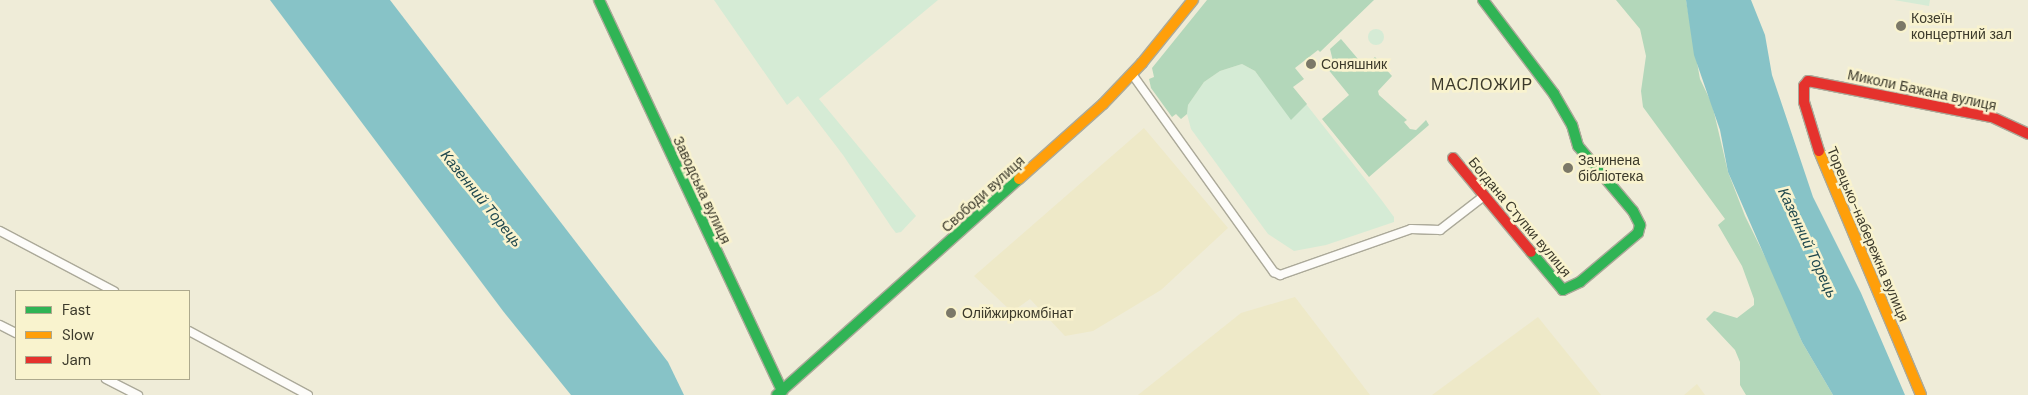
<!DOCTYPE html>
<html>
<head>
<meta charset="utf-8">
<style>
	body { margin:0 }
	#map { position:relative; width:2028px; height:395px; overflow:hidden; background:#efecd8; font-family:"DM Sans",sans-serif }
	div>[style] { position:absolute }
	.built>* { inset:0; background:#eee9c8 }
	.green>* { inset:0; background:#d5ebd5 }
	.round { border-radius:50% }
	.forest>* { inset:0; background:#b3d7ba }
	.water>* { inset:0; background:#87c3c7 }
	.roads { filter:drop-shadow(1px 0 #aba999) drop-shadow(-1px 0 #aba999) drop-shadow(0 1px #aba999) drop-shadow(0 -1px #aba999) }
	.street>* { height:8px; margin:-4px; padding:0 4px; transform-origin:4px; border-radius:4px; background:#fdfcf9 }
	.fast>* { height:10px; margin:-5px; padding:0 5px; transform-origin:5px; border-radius:5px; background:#30b455 }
	.slow>* { height:10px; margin:-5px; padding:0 5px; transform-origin:5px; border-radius:5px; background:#ff9f0a }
	.jam>* { height:10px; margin:-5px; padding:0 5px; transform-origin:5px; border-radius:5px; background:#e5322d }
	.dots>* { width:14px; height:14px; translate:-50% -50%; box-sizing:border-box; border:2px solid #f9f3ce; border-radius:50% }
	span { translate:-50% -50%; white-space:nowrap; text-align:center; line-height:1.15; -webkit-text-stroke:5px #f9f3ce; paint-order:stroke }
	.poi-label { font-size:14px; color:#3c3a2b }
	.left { translate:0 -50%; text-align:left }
	.street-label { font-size:14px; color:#3c3a2b }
	.water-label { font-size:15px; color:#1f484e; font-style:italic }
	.quarter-label { font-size:16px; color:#3c3a2b; letter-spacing:1px }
	.legend { position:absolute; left:15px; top:290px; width:175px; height:90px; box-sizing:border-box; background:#f9f3ce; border:1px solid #ada98d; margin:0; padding:6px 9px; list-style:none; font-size:15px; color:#3c3a2b }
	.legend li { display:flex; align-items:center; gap:10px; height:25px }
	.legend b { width:25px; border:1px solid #ada98d }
</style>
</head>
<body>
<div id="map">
	<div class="built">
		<i style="clip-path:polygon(1144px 128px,1228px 228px,1161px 290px,1093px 331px,1065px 336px,1030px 299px,1012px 312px,974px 276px)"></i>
		<i style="clip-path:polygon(1295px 297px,1370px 395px,1138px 395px,1241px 313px)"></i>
		<i style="clip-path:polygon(1538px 317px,1601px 395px,1432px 395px)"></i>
		<i style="clip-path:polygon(1697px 384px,1705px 395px,1684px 395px)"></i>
	</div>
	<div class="green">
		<i style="clip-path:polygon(714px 0,938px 0,819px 99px,916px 216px,901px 232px,896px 233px,892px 228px,843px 155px,798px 96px,787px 105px)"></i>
		<i style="clip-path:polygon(1894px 0,1930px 0,1929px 6px)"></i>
		<i class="round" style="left:1368px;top:29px;width:16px;height:16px"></i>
		<i style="clip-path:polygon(1242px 64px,1255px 71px,1291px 119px,1306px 104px,1380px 198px,1394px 217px,1394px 222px,1326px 245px,1294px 251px,1268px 234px,1191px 129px,1187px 114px,1188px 105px,1204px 82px,1220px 71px)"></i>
	</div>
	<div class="forest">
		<i style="clip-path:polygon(1207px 0,1374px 0,1320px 52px,1318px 50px,1295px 68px,1304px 79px,1293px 87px,1307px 104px,1291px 120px,1255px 71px,1242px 64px,1220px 71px,1204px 82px,1188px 105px,1187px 114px,1181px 119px,1176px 114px,1172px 117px,1151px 88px,1149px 79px,1154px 77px,1152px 68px)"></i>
		<i style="clip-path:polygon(1616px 0,1686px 0,1700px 79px,1712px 104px,1728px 172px,1745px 216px,1777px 281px,1802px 342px,1833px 395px,1746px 395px,1740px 385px,1740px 362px,1735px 350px,1706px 319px,1714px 311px,1737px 318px,1754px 305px,1754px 299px,1742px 266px,1718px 225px,1725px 219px,1643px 107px,1641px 91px,1646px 56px,1640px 29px)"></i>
		<i style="clip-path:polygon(1341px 39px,1364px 66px,1375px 57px,1392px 76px,1378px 91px,1379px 95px,1407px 120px,1404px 122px,1410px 129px,1416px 130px,1426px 120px,1429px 125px,1369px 177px,1322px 119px,1349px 95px,1327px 68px,1333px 61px,1330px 49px)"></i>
	</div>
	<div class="water">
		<i style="clip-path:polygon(270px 0,390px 0,668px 362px,684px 395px,571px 395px,503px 311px)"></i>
		<i style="clip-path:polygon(1686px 0,1751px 0,1765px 35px,1772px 75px,1813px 197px,1861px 293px,1905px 395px,1833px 395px,1802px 342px,1728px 172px,1720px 130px,1694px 55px)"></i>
	</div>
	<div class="roads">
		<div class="street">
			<i style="left:1132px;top:74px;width:244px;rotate:54.4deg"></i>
			<i style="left:1274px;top:272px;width:7px;rotate:27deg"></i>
			<i style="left:1280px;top:275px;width:139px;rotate:-19.3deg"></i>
			<i style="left:1411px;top:229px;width:29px;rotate:2deg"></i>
			<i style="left:1440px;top:230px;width:56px;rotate:-37.7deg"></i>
			<i style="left:0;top:231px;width:129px;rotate:27.8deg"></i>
			<i style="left:0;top:325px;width:18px;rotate:27deg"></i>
			<i style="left:189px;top:331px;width:135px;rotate:28.3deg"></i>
			<i style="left:106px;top:379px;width:36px;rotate:27deg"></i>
		</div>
		<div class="fast">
			<i style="left:599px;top:0;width:432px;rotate:64.9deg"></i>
			<i style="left:1483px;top:0;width:118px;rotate:52.9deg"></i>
			<i style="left:1554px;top:94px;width:36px;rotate:60deg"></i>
			<i style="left:1572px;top:125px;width:22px;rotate:74deg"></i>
			<i style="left:1578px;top:146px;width:85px;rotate:49.8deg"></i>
			<i style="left:1633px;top:211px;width:16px;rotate:63deg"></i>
			<i style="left:1640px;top:225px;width:8px;rotate:104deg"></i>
			<i style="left:1638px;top:233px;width:76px;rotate:139.8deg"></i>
			<i style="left:1580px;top:282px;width:19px;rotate:155deg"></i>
			<i style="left:1563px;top:290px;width:50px;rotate:-130.1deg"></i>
			<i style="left:777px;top:395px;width:324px;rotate:-41.8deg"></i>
		</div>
		<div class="slow">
			<i style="left:1819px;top:151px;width:264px;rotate:67.3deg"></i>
			<i style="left:1019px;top:179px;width:113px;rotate:-41.8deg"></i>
			<i style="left:1103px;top:104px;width:57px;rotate:-46.4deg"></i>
			<i style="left:1142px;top:63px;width:81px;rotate:-51deg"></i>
		</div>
		<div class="jam">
			<i style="left:1819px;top:151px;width:51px;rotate:-107deg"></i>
			<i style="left:1804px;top:102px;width:16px;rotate:-90deg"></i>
			<i style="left:1804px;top:86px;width:6px;rotate:-51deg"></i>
			<i style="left:1808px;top:81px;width:187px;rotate:11.1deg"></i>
			<i style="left:1992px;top:117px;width:40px;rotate:25deg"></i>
			<i style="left:1453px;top:158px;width:122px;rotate:50.3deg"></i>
		</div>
	</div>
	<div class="dots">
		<i style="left:1901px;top:26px;background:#7b7868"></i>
		<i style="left:1311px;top:64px;background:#7b7868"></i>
		<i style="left:1568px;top:168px;background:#7b7868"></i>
		<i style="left:951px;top:313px;background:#7b7868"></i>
	</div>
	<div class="poi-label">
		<span class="left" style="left:1911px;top:26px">Козеїн<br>концертний зал</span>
		<span class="left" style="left:1321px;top:64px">Соняшник</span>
		<span class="left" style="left:1578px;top:168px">Зачинена<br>бібліотека</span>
		<span class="left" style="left:962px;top:313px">Олійжиркомбiнат</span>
	</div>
	<div class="street-label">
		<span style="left:1922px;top:90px;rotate:12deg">Миколи Бажана вулиця</span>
		<span style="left:702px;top:190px;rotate:65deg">Заводська вулиця</span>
		<span style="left:983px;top:194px;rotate:-42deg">Свободи вулиця</span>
		<span style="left:1520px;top:217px;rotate:50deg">Богдана Ступки вулиця</span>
		<span style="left:1868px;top:234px;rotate:67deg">Торецько-набережна вулиця</span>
	</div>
	<div class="water-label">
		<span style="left:481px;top:199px;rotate:51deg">Казенний Торець</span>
		<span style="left:1807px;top:243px;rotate:65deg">Казенний Торець</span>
	</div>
	<div class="quarter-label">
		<span style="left:1482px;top:85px">МАСЛОЖИР</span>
	</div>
	<ul class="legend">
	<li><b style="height:6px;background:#30b455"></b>Fast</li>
	<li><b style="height:6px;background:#ff9f0a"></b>Slow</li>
	<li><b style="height:6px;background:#e5322d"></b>Jam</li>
	</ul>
</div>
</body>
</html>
